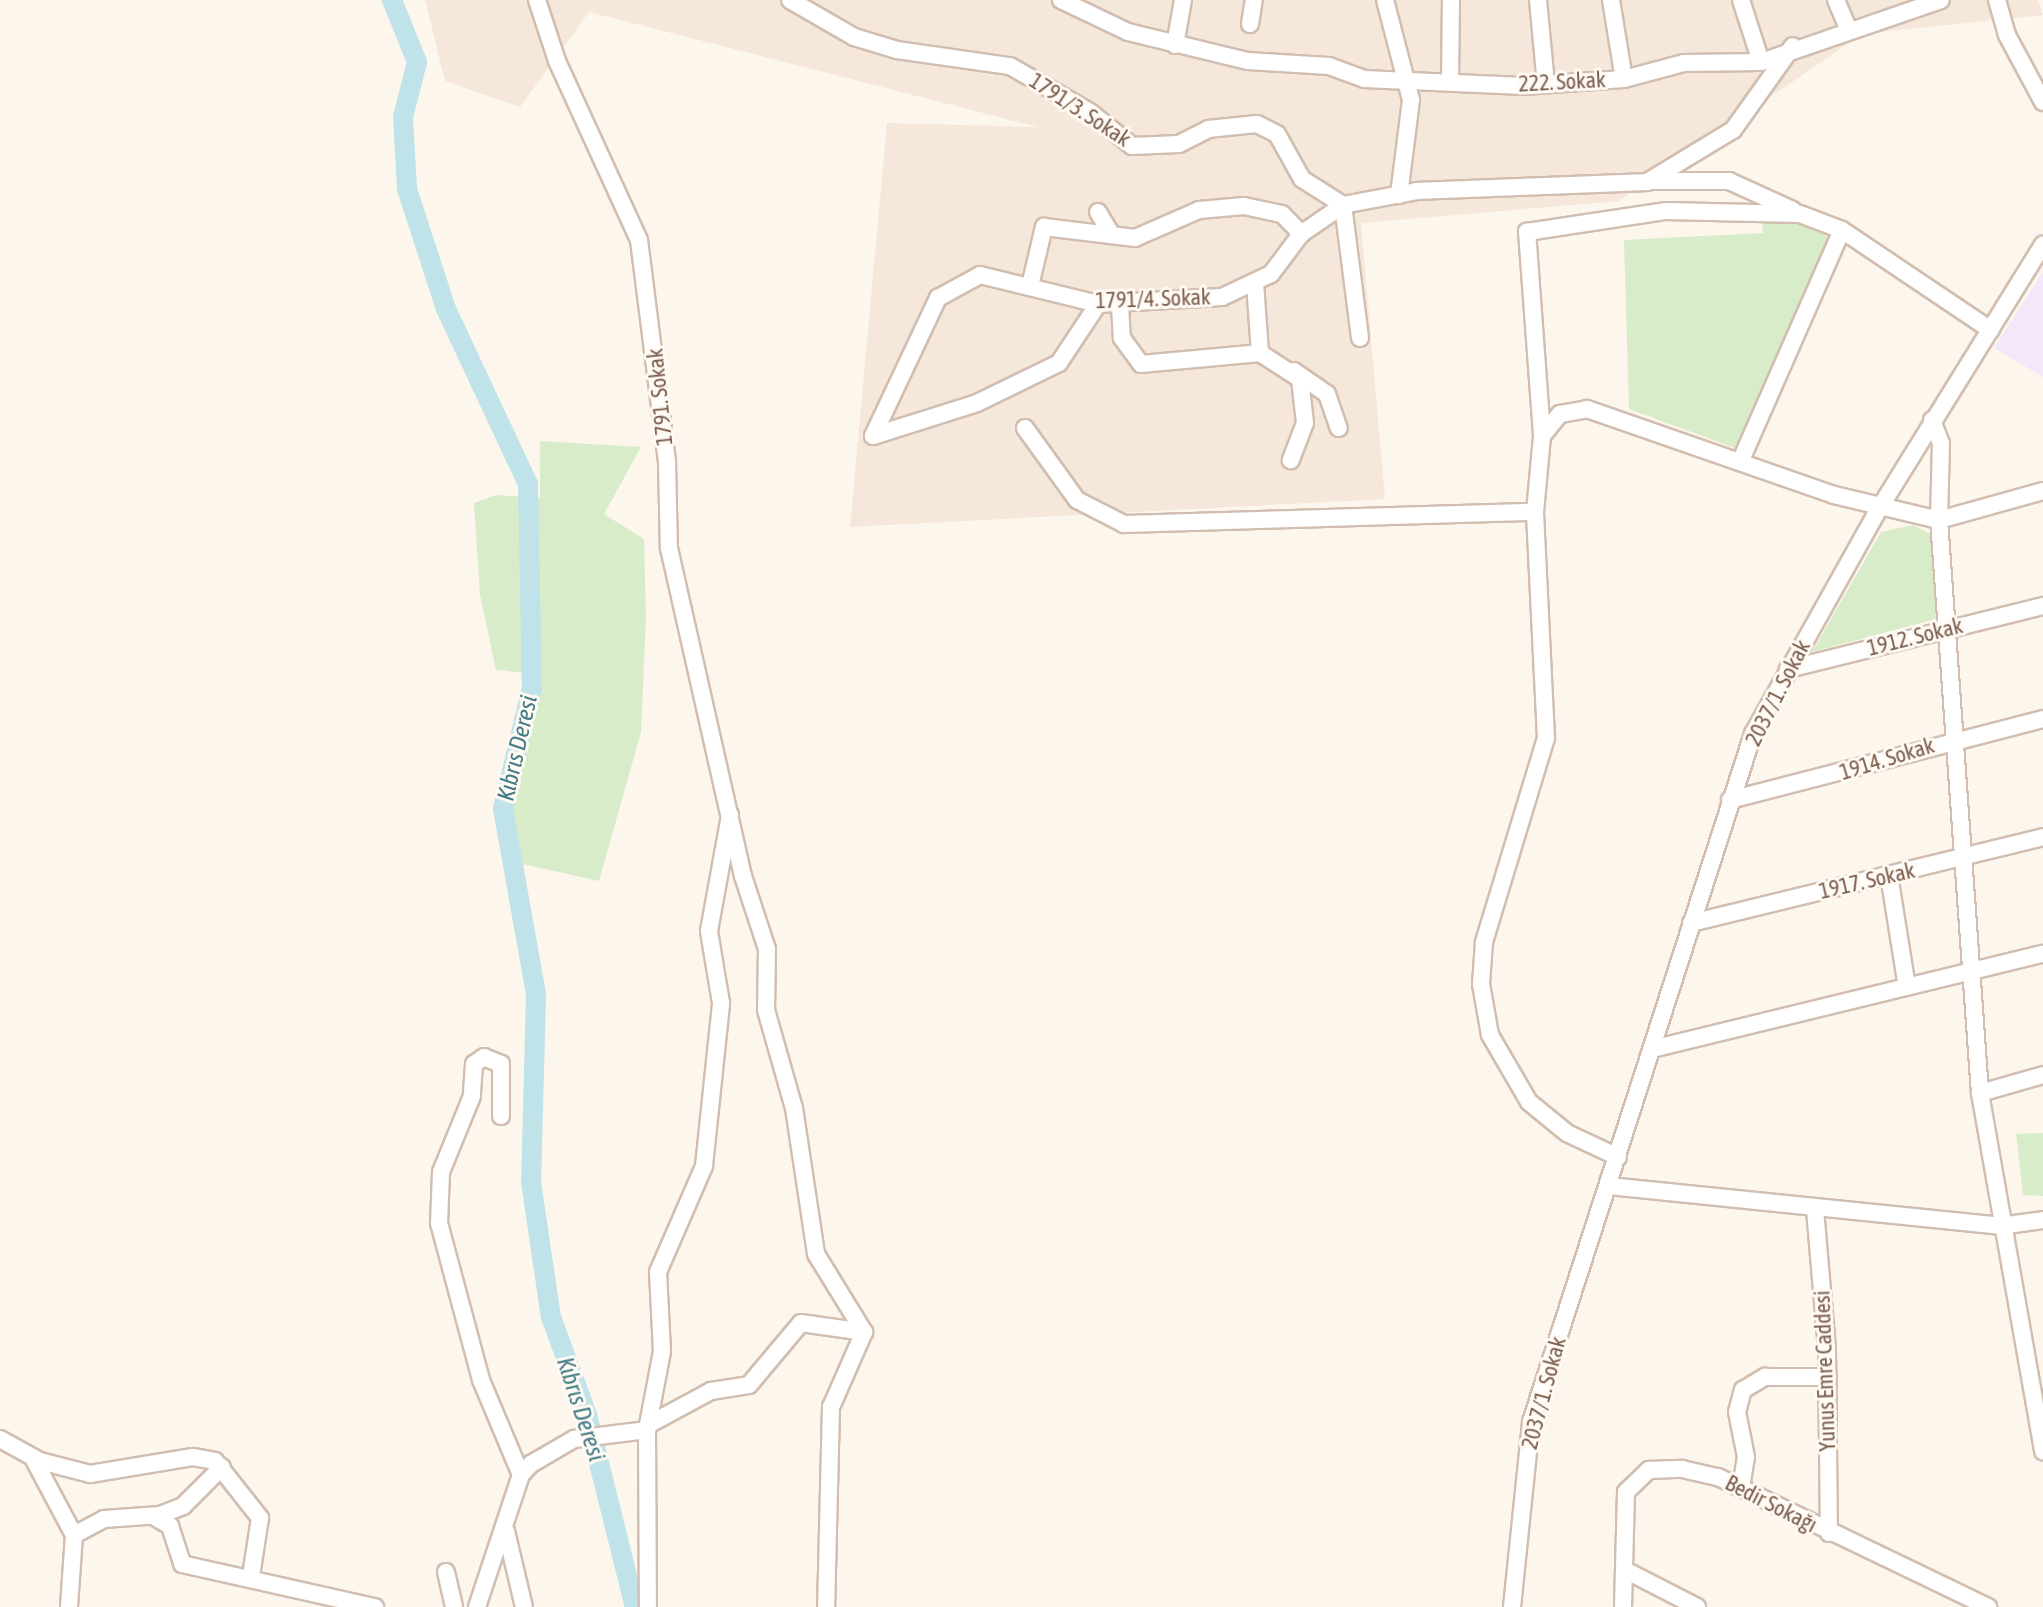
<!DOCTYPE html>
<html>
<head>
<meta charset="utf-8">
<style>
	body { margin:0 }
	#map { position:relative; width:2043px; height:1607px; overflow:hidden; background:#fdf6ec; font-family:"Asap Condensed",sans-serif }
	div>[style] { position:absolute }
	.residential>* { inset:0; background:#f5e8da }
	.education>* { inset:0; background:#f3e8fa }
	.green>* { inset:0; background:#d8ecc9 }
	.river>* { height:20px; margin:-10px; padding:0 10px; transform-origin:10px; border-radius:10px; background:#bfe3e8 }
	.roads { filter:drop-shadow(2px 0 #d1beb0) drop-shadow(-2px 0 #d1beb0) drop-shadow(0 2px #d1beb0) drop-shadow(0 -2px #d1beb0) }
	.minor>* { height:16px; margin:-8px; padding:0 8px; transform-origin:8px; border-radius:8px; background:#fff }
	span { translate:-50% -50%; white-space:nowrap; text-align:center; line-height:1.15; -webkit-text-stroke:6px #fffaf3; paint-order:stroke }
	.street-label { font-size:22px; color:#7a5c4d }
	.water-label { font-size:24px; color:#437c86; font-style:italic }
</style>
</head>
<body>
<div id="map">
	<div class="residential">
		<i style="clip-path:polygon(425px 0,2038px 0,2043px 15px,1862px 34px,1619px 201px,1361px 223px,1385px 499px,850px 527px,887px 123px,1038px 127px,589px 12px,520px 107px,445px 81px)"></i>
	</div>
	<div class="education">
		<i style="clip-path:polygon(2043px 272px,2043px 377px,1994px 348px)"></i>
	</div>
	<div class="green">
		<i style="clip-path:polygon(1762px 222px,1811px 225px,1833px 241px,1740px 450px,1629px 409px,1624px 240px,1763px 233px)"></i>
		<i style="clip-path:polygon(540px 441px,641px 447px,604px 514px,644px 539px,646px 618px,641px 732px,599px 881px,518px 863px,506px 825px,537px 674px,496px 670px,480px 595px,474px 503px,496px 495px,540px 498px)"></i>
		<i style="clip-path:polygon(1913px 525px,1931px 534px,1936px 619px,1812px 652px,1881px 532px)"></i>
		<i style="clip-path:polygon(2043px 1133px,2043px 1196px,2023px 1195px,2016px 1134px)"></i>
	</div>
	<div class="river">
		<i style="left:392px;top:0;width:67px;rotate:68deg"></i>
		<i style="left:417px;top:62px;width:57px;rotate:104.3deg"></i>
		<i style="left:403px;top:117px;width:72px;rotate:86.8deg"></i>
		<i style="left:407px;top:189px;width:126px;rotate:72deg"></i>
		<i style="left:446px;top:309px;width:193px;rotate:64.9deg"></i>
		<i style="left:528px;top:484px;width:203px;rotate:88.9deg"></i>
		<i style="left:532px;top:687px;width:125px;rotate:103.4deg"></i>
		<i style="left:503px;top:809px;width:189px;rotate:79.9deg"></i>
		<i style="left:536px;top:995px;width:187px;rotate:91.5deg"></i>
		<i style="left:531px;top:1182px;width:136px;rotate:81.6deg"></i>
		<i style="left:551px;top:1317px;width:104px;rotate:69.8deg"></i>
		<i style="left:587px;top:1415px;width:198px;rotate:76deg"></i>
	</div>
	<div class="roads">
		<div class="minor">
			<i style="left:537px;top:0;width:64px;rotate:71.8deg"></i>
			<i style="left:557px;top:61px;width:197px;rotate:65.4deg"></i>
			<i style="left:639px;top:240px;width:225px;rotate:82.8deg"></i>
			<i style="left:667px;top:463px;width:85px;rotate:88.7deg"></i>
			<i style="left:669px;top:548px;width:336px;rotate:77.3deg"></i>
			<i style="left:743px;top:876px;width:77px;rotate:71.8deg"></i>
			<i style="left:767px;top:949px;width:61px;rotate:90.9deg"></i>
			<i style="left:766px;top:1010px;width:102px;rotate:74.1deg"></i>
			<i style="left:794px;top:1108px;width:148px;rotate:81.4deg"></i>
			<i style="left:816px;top:1254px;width:92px;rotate:58.4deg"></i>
			<i style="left:864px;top:1332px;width:82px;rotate:113.7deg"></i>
			<i style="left:831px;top:1407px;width:200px;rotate:91.4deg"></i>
			<i style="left:790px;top:0;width:74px;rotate:30deg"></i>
			<i style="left:854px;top:37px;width:45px;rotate:16.8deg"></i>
			<i style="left:897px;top:50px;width:114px;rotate:8.1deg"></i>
			<i style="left:1010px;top:66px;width:92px;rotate:29.9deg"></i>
			<i style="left:1090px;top:112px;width:54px;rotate:39deg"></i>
			<i style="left:1132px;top:146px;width:47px;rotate:-2.4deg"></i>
			<i style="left:1179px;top:144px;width:33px;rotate:-27deg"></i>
			<i style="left:1208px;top:129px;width:49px;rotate:-5.8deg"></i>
			<i style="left:1257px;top:124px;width:22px;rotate:27deg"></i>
			<i style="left:1277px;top:134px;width:51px;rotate:60.9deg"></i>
			<i style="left:1302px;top:179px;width:49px;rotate:32.4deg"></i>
			<i style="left:1061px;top:0;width:74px;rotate:25.5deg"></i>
			<i style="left:1128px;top:32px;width:123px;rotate:13.6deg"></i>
			<i style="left:1248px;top:61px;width:81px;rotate:3.5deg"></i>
			<i style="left:1329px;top:66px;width:37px;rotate:20deg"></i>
			<i style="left:1364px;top:79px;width:160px;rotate:2.5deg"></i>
			<i style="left:1524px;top:86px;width:100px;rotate:-4deg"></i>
			<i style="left:1624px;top:79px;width:62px;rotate:-14.9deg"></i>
			<i style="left:1684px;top:63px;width:77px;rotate:-0.7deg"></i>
			<i style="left:1761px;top:62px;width:190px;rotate:-19deg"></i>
			<i style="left:1385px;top:0;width:103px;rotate:75.4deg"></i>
			<i style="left:1411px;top:100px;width:96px;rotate:97.2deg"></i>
			<i style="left:1538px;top:0;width:84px;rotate:84.6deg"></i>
			<i style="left:1611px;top:0;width:80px;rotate:80.7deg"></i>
			<i style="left:1741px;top:0;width:65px;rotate:72.1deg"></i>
			<i style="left:1836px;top:0;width:30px;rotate:67deg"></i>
			<i style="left:1997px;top:0;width:36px;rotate:74deg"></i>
			<i style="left:2007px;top:35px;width:76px;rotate:61.8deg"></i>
			<i style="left:1250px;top:24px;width:24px;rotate:-81deg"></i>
			<i style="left:1175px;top:45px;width:46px;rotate:-79.9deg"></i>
			<i style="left:1450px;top:80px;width:80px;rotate:-89.3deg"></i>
			<i style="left:1652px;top:181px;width:77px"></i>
			<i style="left:1729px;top:181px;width:70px;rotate:24.4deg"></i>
			<i style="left:1343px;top:205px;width:134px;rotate:82.7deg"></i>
			<i style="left:1098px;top:212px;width:27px;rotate:59deg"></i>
			<i style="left:1255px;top:283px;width:70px;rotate:85.9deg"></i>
			<i style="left:1030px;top:286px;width:61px;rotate:-76.7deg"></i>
			<i style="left:1044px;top:227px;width:92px;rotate:6.9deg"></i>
			<i style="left:1135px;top:238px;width:70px;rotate:-23.6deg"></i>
			<i style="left:1199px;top:210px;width:45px;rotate:-5.1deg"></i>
			<i style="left:1244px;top:206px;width:39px;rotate:12deg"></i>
			<i style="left:1282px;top:214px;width:28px;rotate:46deg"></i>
			<i style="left:1120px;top:304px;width:34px;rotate:87deg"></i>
			<i style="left:1122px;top:338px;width:32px;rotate:54deg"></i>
			<i style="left:1141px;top:364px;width:120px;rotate:-5.3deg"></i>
			<i style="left:1260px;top:353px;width:48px;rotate:33deg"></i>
			<i style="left:1300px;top:379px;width:44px;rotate:83.5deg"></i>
			<i style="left:1305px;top:423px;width:40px;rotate:111deg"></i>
			<i style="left:1294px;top:371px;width:40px;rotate:34.9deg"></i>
			<i style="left:1327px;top:394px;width:36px;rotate:71deg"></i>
			<i style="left:1932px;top:420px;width:25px;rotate:69deg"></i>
			<i style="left:1941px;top:443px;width:77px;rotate:91.5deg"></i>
			<i style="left:1939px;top:520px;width:108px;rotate:-15.6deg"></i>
			<i style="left:1025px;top:428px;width:89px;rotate:54.2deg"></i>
			<i style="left:1077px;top:500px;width:53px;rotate:27.1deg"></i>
			<i style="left:1124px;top:524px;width:411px;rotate:-1.7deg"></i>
			<i style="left:1542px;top:435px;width:204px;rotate:-94.2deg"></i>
			<i style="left:1527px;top:232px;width:141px;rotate:-8.6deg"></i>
			<i style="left:1666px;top:211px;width:134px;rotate:1.3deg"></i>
			<i style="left:1800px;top:214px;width:45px;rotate:20.9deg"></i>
			<i style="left:1842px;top:230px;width:179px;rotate:33.9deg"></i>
			<i style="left:873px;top:436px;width:153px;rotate:-64.8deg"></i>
			<i style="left:938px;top:298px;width:48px;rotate:-28.7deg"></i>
			<i style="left:980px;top:275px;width:122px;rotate:13.8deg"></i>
			<i style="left:1098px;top:304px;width:124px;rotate:-3.2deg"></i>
			<i style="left:1222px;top:297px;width:54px;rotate:-25.1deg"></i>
			<i style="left:1271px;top:274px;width:50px;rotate:-53.1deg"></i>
			<i style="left:1301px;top:234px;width:51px;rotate:-34.6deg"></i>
			<i style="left:1343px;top:205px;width:75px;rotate:-10.7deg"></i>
			<i style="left:1417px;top:191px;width:230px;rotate:-2.2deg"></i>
			<i style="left:1647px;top:182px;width:100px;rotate:-31.2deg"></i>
			<i style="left:1733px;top:130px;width:103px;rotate:-54.5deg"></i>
			<i style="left:873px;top:436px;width:109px;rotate:-17.6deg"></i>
			<i style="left:977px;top:403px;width:91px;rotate:-26deg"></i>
			<i style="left:1059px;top:363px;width:71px;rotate:-56.5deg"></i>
			<i style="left:1741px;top:460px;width:251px;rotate:-66.3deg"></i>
			<i style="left:1788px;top:669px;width:263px;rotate:-13.9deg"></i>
			<i style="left:1730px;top:800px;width:323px;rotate:-14.5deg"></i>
			<i style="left:1889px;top:875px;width:113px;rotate:80.9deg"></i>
			<i style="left:1691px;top:923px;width:362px;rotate:-13.7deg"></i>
			<i style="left:1652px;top:1049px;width:402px;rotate:-13.7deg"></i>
			<i style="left:1980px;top:1093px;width:66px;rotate:-15.9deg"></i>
			<i style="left:501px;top:1116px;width:52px;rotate:-90deg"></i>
			<i style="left:501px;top:1064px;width:18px;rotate:-158deg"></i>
			<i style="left:484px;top:1057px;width:12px;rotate:145deg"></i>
			<i style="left:474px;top:1064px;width:32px;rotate:94deg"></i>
			<i style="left:472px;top:1096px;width:82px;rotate:112.2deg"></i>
			<i style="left:441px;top:1172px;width:51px;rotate:92.2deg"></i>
			<i style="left:439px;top:1223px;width:163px;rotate:75deg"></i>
			<i style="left:481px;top:1380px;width:103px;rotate:67.2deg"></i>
			<i style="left:1618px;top:1157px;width:56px;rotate:-154.8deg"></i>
			<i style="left:1567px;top:1133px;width:49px;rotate:-140.8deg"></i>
			<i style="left:1529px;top:1102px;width:78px;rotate:-120.2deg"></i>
			<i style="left:1490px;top:1035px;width:52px;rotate:-100deg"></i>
			<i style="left:1481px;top:984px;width:42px;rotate:-85.9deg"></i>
			<i style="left:1484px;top:942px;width:213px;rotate:-73.1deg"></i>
			<i style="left:1546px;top:738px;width:226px;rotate:-92.8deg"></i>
			<i style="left:1535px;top:512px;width:76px;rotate:-84.7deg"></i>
			<i style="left:1542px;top:436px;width:28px;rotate:-51deg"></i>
			<i style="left:1560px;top:414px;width:27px;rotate:-10deg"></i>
			<i style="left:1587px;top:409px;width:262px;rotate:19.2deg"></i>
			<i style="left:1834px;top:495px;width:108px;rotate:13.4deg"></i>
			<i style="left:1939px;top:520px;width:574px;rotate:85.91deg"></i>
			<i style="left:1980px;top:1093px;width:364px;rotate:80deg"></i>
			<i style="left:1609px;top:1186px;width:393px;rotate:5.8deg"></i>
			<i style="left:2000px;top:1226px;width:43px;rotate:-7.9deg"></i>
			<i style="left:1815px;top:1209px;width:141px;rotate:85.1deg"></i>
			<i style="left:1827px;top:1349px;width:184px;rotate:89.4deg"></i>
			<i style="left:648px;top:1425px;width:72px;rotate:-28.4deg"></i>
			<i style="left:711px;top:1391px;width:38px;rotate:-9deg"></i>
			<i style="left:749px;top:1385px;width:81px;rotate:-50deg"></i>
			<i style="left:801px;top:1323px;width:64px;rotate:8.1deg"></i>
			<i style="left:647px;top:1430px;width:177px;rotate:89.7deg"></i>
			<i style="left:0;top:1439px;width:46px;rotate:28.8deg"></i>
			<i style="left:40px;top:1461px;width:52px;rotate:14.6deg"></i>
			<i style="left:90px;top:1474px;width:104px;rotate:-9.4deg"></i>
			<i style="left:193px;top:1457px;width:22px;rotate:10deg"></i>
			<i style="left:215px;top:1461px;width:73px;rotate:51.7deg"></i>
			<i style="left:260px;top:1518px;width:59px;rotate:98.8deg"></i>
			<i style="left:33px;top:1458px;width:87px;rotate:62deg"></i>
			<i style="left:74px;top:1535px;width:72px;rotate:94deg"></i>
			<i style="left:1741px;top:1488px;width:31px;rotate:-81deg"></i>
			<i style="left:1746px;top:1457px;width:46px;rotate:-101.3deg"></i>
			<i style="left:1737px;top:1412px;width:23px;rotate:-75deg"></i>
			<i style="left:1743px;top:1390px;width:26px;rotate:-31deg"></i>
			<i style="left:1765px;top:1377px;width:63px"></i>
			<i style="left:153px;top:1516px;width:20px;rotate:30deg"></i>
			<i style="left:170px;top:1526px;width:40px;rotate:72deg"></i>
			<i style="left:182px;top:1564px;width:198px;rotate:12.6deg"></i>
			<i style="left:506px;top:1531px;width:78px;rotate:76.7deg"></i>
			<i style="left:74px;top:1535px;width:34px;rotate:-28deg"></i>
			<i style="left:104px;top:1519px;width:56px;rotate:-4.1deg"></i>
			<i style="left:160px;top:1515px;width:25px;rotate:-21deg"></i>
			<i style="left:183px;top:1506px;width:55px;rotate:-45deg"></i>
			<i style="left:1627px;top:1571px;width:79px;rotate:27.2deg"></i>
			<i style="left:446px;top:1572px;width:36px;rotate:77deg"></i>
			<i style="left:477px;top:1607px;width:139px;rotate:-71.6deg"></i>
			<i style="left:521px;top:1475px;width:15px;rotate:-48deg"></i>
			<i style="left:531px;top:1464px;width:50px;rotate:-30.2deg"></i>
			<i style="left:574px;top:1439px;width:74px;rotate:-7deg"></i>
			<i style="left:647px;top:1430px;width:80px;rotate:-79.2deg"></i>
			<i style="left:662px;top:1351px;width:79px;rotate:-92.9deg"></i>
			<i style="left:658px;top:1272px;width:116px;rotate:-66.5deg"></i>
			<i style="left:704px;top:1166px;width:164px;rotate:-84deg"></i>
			<i style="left:721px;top:1003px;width:73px;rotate:-99.5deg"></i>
			<i style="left:709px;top:931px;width:118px;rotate:-79.7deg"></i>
			<i style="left:1512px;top:1607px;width:186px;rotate:-84.1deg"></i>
			<i style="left:1531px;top:1422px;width:723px;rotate:-72.12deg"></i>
			<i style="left:1753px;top:734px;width:258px;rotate:-60.8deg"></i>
			<i style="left:1879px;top:509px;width:311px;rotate:-58.2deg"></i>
			<i style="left:1623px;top:1607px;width:115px;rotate:-88.5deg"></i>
			<i style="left:1626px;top:1492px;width:32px;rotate:-44deg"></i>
			<i style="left:1649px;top:1470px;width:33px;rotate:-2deg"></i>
			<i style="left:1682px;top:1469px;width:37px;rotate:13deg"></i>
			<i style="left:1718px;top:1477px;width:300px;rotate:25.7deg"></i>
		</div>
	</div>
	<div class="street-label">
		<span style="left:1562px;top:82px;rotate:-3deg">222. Sokak</span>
		<span style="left:1080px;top:110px;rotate:33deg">1791/3. Sokak</span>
		<span style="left:1153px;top:299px;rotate:-2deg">1791/4. Sokak</span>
		<span style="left:660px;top:397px;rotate:-96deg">1791. Sokak</span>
		<span style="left:1915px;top:637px;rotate:-14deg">1912. Sokak</span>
		<span style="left:1778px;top:693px;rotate:-63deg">2037/1. Sokak</span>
		<span style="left:1887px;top:759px;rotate:-17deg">1914. Sokak</span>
		<span style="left:1867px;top:881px;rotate:-13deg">1917. Sokak</span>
		<span style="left:1825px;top:1371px;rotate:-92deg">Yunus Emre Caddesi</span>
		<span style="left:1544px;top:1393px;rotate:-75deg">2037/1. Sokak</span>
		<span style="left:1771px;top:1504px;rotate:27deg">Bedir Sokağı</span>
	</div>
	<div class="water-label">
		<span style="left:517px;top:748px;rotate:-77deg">Kıbrıs Deresi</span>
		<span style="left:581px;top:1409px;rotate:72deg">Kıbrıs Deresi</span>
	</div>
</div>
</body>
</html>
